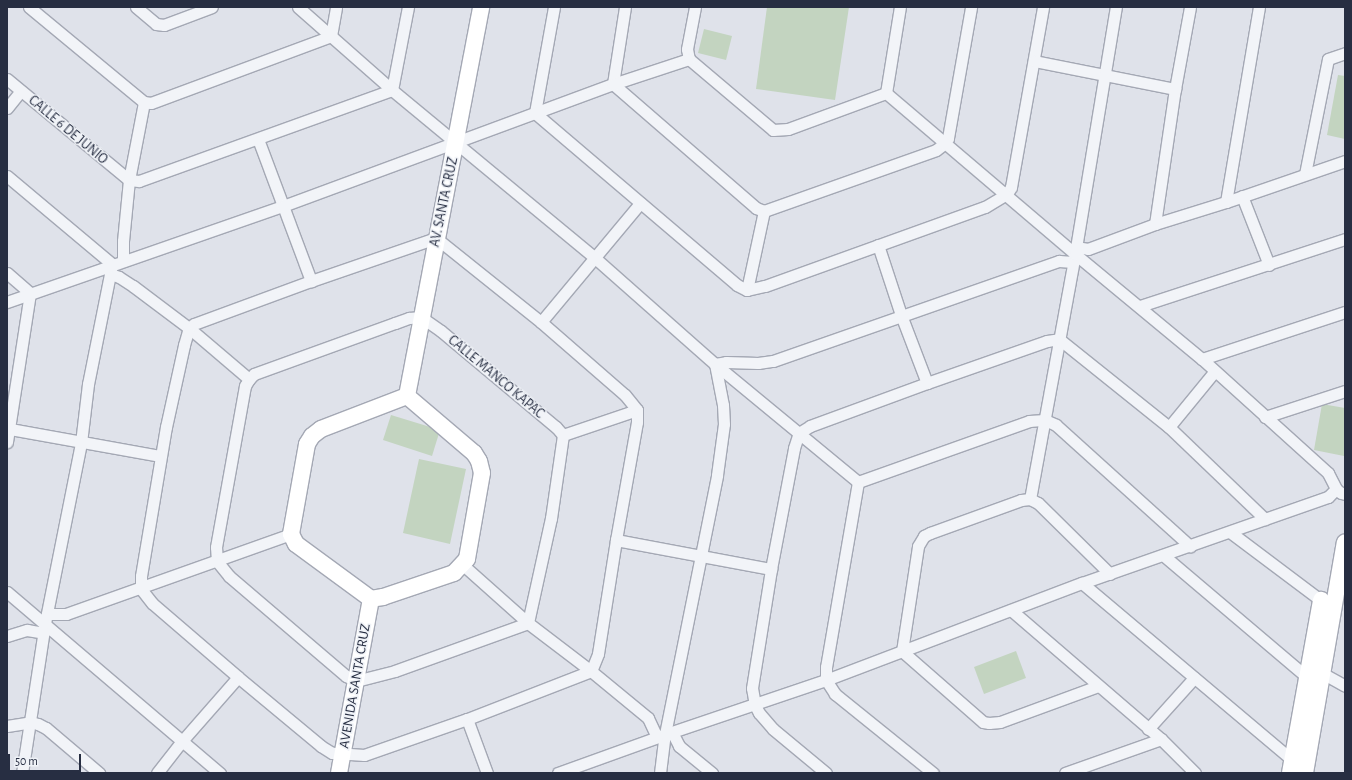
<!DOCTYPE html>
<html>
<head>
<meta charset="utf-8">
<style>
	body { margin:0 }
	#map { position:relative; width:1352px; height:780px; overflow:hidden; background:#dfe2ea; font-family:"Alegreya Sans",sans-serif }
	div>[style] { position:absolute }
	.green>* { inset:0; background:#c3d4c0 }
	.roads { filter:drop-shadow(1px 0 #a4a8b4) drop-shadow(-1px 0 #a4a8b4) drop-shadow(0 1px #a4a8b4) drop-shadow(0 -1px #a4a8b4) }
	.street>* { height:11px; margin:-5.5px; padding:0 5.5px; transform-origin:5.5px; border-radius:5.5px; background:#f2f4f8 }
	.secondary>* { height:16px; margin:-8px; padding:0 8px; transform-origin:8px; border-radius:8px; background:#fff }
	span { translate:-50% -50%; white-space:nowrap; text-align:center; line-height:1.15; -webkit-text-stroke:3px #eff2f7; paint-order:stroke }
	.street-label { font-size:14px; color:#272e42 }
	.frame { position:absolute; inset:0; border:8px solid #272e42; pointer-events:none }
	.scale { position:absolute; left:8px; top:754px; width:73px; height:18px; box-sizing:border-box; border:2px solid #272e42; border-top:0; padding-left:5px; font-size:12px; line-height:14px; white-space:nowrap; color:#272e42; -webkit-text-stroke:3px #eff2f7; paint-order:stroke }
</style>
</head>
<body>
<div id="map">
	<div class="green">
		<i style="clip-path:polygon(767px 7px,849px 7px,835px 100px,756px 89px)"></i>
		<i style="clip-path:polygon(704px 29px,732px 36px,726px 60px,698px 53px)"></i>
		<i style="clip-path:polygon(1338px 75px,1345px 76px,1345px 139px,1327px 135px)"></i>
		<i style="clip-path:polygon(1322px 404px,1345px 408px,1344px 456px,1314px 450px)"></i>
		<i style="clip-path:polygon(391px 415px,440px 430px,432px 456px,383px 440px)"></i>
		<i style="clip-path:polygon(419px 459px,466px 469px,450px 544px,403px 533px)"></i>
		<i style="clip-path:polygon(1016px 651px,1026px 678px,984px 694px,974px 667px)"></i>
	</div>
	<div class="roads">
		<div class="street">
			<i style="left:29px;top:7px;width:149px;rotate:39.6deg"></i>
			<i style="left:144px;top:102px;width:7px;rotate:8deg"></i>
			<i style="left:151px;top:103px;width:192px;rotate:-20.4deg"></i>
			<i style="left:331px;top:36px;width:29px;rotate:-80deg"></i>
			<i style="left:136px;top:7px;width:26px;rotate:40deg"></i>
			<i style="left:156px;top:24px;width:8px;rotate:7deg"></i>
			<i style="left:164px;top:25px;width:51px;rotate:-20.6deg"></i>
			<i style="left:298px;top:7px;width:125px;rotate:41.4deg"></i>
			<i style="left:392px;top:90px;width:264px;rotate:39.6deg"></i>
			<i style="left:595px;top:258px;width:160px;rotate:41.5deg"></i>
			<i style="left:715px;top:364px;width:185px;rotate:39.5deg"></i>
			<i style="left:554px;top:7px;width:108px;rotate:100.2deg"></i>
			<i style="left:535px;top:113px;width:265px;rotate:40.4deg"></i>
			<i style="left:737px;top:285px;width:11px;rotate:27deg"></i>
			<i style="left:747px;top:290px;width:18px;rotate:-13deg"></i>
			<i style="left:765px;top:286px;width:234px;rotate:-19.8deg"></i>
			<i style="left:985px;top:207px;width:26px;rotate:-31deg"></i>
			<i style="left:1007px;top:194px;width:8px;rotate:-60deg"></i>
			<i style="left:1011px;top:187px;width:183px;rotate:-79.9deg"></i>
			<i style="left:625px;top:7px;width:78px;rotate:98.9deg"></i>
			<i style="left:613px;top:84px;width:189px;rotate:40.9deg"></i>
			<i style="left:756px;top:208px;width:9px;rotate:21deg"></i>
			<i style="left:764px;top:211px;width:182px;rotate:-19.5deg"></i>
			<i style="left:936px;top:150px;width:10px;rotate:-37deg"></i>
			<i style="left:944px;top:144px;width:7px;rotate:-56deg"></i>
			<i style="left:948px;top:138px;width:133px;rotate:-80deg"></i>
			<i style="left:695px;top:7px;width:43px;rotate:100.8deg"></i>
			<i style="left:687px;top:49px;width:10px;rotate:79deg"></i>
			<i style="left:689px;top:59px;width:110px;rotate:40.2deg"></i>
			<i style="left:773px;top:130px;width:15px;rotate:-4deg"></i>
			<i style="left:788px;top:129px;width:104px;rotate:-20.2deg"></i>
			<i style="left:1034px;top:61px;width:144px;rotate:11.2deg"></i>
			<i style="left:7px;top:79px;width:158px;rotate:39.6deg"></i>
			<i style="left:886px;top:93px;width:248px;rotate:40.4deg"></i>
			<i style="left:1075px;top:254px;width:165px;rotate:39.6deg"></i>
			<i style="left:1202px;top:359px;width:170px;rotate:42.1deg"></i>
			<i style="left:1328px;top:473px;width:18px;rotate:63deg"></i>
			<i style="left:1336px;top:489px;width:6px;rotate:39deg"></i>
			<i style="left:1341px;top:493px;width:4px;rotate:14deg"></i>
			<i style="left:886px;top:93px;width:87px;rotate:-80.8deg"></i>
			<i style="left:7px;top:108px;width:22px;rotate:-51deg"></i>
			<i style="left:258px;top:139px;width:152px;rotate:69.5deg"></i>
			<i style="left:1305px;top:174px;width:117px;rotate:-78.7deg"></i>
			<i style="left:1328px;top:59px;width:18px;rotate:-19deg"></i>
			<i style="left:7px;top:176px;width:137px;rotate:40deg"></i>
			<i style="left:112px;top:264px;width:122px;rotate:101.3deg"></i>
			<i style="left:88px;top:384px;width:59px;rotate:96.8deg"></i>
			<i style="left:81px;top:443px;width:184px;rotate:101.3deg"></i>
			<i style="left:45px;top:623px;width:152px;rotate:98.7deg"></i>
			<i style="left:129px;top:180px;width:10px;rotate:6deg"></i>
			<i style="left:139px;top:181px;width:269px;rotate:-19.8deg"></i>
			<i style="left:392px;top:90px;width:85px;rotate:-79.1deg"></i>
			<i style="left:1242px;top:196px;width:74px;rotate:68.6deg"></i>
			<i style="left:1226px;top:202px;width:198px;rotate:-80.4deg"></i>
			<i style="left:1155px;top:224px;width:136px;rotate:-81.6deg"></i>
			<i style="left:1175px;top:89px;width:83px;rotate:-79.6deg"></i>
			<i style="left:878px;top:245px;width:74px;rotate:71.8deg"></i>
			<i style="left:901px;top:315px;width:73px;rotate:69.1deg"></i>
			<i style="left:1076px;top:247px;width:12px;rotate:9deg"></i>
			<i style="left:1088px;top:249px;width:72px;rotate:-20.5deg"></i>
			<i style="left:1155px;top:224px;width:74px;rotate:-17.2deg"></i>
			<i style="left:1226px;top:202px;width:126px;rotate:-19deg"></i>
			<i style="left:123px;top:261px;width:20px;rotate:-90deg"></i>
			<i style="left:123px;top:241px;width:61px;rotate:-84.4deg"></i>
			<i style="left:129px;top:180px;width:79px;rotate:-79.1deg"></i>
			<i style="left:7px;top:273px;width:30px;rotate:41deg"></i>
			<i style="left:30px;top:293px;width:151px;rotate:98.8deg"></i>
			<i style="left:110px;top:274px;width:9px;rotate:18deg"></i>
			<i style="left:119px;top:277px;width:17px;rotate:33deg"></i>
			<i style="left:133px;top:286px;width:70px;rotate:36.9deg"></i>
			<i style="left:189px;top:328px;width:79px;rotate:40.4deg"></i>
			<i style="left:747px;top:290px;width:81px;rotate:-77.9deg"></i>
			<i style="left:7px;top:302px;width:292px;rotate:-19.2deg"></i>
			<i style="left:283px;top:206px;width:352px;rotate:-20.3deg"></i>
			<i style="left:613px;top:84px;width:80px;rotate:-18.2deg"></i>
			<i style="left:1140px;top:306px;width:216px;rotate:-18.1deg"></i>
			<i style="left:421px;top:317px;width:24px;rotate:35deg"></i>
			<i style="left:441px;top:331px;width:150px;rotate:39.9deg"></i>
			<i style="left:556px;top:427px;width:11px;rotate:49deg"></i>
			<i style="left:563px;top:435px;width:84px;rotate:98.2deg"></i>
			<i style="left:551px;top:518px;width:107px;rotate:102.4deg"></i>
			<i style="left:528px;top:623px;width:141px;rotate:160.2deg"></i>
			<i style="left:395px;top:671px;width:40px;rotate:165.6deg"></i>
			<i style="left:356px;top:681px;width:11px;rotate:-153deg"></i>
			<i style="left:346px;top:676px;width:154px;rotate:-139.5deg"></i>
			<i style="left:229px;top:576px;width:19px;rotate:-129deg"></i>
			<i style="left:217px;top:561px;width:14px;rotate:-94deg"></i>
			<i style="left:216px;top:547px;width:164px;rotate:-79.8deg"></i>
			<i style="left:245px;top:386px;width:8px;rotate:-60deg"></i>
			<i style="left:249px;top:379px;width:7px;rotate:-45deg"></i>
			<i style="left:254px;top:374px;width:150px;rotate:-19.9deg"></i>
			<i style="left:395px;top:323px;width:15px;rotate:-20deg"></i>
			<i style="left:409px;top:318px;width:12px;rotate:-5deg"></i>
			<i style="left:541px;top:322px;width:155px;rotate:-50.2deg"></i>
			<i style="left:1202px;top:359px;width:151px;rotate:-18.2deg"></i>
			<i style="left:715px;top:364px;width:11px;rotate:-10deg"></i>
			<i style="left:726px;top:362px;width:32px;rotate:2deg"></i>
			<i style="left:758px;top:363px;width:15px;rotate:-8deg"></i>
			<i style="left:773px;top:361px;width:303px;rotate:-19.3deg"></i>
			<i style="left:1059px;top:261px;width:14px;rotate:4deg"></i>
			<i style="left:1265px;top:417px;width:84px;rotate:-18deg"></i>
			<i style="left:1169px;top:427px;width:72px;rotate:-50.6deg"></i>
			<i style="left:10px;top:429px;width:152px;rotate:10.2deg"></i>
			<i style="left:563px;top:435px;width:78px;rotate:-18.7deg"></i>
			<i style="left:858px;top:482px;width:182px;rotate:-19.6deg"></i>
			<i style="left:1029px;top:421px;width:16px;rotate:-4deg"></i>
			<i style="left:1045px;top:420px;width:12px;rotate:24deg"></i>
			<i style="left:1056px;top:425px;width:181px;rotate:42.1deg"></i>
			<i style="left:858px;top:482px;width:188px;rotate:99.8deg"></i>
			<i style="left:826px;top:667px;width:13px;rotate:90deg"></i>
			<i style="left:826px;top:680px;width:17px;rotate:57deg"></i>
			<i style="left:835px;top:694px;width:126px;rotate:38.9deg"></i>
			<i style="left:1030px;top:499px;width:249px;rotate:-79.6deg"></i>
			<i style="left:1075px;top:254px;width:250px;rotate:-80.6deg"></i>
			<i style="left:1230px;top:532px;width:120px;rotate:36.9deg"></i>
			<i style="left:616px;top:540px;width:158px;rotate:10.6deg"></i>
			<i style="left:1163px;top:555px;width:189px;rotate:40.3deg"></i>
			<i style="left:463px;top:565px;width:87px;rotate:41.7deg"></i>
			<i style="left:528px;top:623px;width:79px;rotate:37.3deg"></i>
			<i style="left:1082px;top:583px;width:275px;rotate:40.1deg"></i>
			<i style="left:7px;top:592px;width:280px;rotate:40.4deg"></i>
			<i style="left:1011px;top:610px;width:198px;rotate:40.7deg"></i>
			<i style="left:1161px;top:739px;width:48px;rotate:45deg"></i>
			<i style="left:47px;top:614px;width:19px"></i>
			<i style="left:66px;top:614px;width:239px;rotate:-19.6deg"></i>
			<i style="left:7px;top:636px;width:21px;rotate:-17deg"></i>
			<i style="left:27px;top:630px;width:17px;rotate:10deg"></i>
			<i style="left:591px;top:671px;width:133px;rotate:158.8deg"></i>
			<i style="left:467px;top:719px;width:109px;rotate:160.7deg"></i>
			<i style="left:364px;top:755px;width:32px;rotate:-176deg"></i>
			<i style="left:332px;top:753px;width:13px;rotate:-148deg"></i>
			<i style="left:321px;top:746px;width:108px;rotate:-140.3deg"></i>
			<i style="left:238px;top:677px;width:113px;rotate:-139.3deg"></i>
			<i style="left:152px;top:603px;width:18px;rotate:-128deg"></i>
			<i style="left:141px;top:589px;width:13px;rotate:-90deg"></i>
			<i style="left:141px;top:576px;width:151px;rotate:-80.5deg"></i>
			<i style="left:166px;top:427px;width:84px;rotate:-77.6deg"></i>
			<i style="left:184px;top:345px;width:18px;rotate:-74deg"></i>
			<i style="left:189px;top:328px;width:6px;rotate:-39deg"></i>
			<i style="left:194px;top:324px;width:125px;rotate:-20.2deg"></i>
			<i style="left:311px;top:281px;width:132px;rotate:-19deg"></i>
			<i style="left:436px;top:238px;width:134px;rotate:38.7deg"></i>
			<i style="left:541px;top:322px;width:111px;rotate:41deg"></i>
			<i style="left:625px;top:395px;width:19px;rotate:51deg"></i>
			<i style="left:637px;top:410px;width:12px;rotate:90deg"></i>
			<i style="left:637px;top:422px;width:120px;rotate:100.1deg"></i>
			<i style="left:616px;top:540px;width:115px;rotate:99deg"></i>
			<i style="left:598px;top:654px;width:18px;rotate:112deg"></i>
			<i style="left:591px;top:671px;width:74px;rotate:39.5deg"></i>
			<i style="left:648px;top:718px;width:21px;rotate:65deg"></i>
			<i style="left:1322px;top:673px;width:26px;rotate:29deg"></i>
			<i style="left:1098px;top:686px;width:104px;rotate:159.8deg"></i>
			<i style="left:1000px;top:722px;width:11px;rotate:175deg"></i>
			<i style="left:989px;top:723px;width:6px;rotate:-171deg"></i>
			<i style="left:983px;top:722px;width:108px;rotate:-138.8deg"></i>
			<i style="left:902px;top:651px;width:106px;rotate:-81.3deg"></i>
			<i style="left:918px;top:546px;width:12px;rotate:-59deg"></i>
			<i style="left:924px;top:536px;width:7px;rotate:-27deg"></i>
			<i style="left:930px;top:533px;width:97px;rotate:-19.9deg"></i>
			<i style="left:1021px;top:500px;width:9px;rotate:-6deg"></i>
			<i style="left:1030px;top:499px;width:9px;rotate:27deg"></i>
			<i style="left:1038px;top:503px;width:101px;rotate:44.6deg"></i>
			<i style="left:467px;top:719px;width:58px;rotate:69.7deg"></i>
			<i style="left:7px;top:726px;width:24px;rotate:-9deg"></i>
			<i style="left:31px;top:722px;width:7px;rotate:16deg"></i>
			<i style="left:38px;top:724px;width:9px;rotate:27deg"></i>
			<i style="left:46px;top:728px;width:70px;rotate:40.3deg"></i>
			<i style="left:1148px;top:729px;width:69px;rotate:-48deg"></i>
			<i style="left:672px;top:732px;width:16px;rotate:63deg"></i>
			<i style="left:679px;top:746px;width:43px;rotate:39.3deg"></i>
			<i style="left:157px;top:773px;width:41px;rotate:-52deg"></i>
			<i style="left:182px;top:741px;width:85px;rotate:-48.8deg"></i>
			<i style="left:558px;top:773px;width:121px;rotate:-19.8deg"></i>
			<i style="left:672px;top:732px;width:163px;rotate:-18.7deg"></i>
			<i style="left:826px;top:680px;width:274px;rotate:-20.8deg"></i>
			<i style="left:1082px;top:583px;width:261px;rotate:-19.3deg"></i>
			<i style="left:1328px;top:497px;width:11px;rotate:-45deg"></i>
			<i style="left:660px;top:773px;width:39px;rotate:-83deg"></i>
			<i style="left:665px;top:734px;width:264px;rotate:-78.6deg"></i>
			<i style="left:717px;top:475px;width:51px;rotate:-82.2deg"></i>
			<i style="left:724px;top:424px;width:19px;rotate:-93deg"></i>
			<i style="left:723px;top:405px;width:42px;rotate:-101deg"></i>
			<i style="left:826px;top:773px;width:69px;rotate:-140.3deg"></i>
			<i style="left:773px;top:729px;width:21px;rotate:-131deg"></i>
			<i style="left:759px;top:713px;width:9px;rotate:-117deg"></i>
			<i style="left:755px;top:705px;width:17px;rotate:-100deg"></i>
			<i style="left:752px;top:688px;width:121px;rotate:-80.9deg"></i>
			<i style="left:771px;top:569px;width:123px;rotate:-79.2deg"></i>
			<i style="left:794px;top:448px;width:16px;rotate:-72deg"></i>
			<i style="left:799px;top:433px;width:13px;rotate:-32deg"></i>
			<i style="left:810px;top:426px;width:125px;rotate:-20.2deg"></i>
			<i style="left:927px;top:383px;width:127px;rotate:-19.3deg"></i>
			<i style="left:1047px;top:341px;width:12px;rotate:-9deg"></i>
			<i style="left:1059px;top:339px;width:141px;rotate:38.7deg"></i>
			<i style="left:1169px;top:427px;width:133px;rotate:43.8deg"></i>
			<i style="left:1065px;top:773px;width:102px;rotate:-19.5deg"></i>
		</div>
		<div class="secondary">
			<i style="left:407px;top:396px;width:88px;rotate:40.4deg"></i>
			<i style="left:474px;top:453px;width:9px;rotate:58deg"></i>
			<i style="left:479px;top:461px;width:12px;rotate:76deg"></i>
			<i style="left:482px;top:473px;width:87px;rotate:99.9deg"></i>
			<i style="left:467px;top:559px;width:19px;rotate:133deg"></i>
			<i style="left:454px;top:573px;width:75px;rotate:161.3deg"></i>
			<i style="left:383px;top:597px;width:12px;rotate:171deg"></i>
			<i style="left:371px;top:599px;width:93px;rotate:-143.7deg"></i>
			<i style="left:296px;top:544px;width:11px;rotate:-117deg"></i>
			<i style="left:291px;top:534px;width:91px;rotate:-79.9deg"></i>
			<i style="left:307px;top:444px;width:9px;rotate:-58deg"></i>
			<i style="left:312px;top:436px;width:11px;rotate:-38deg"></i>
			<i style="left:321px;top:429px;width:92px;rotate:-21deg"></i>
			<i style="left:407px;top:396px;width:396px;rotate:-79.2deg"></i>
			<i style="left:339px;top:773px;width:177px;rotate:-79.6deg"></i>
			<i style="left:1290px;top:773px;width:176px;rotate:-79.8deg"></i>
			<i style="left:1305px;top:773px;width:234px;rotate:-80.2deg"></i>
		</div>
	</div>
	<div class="street-label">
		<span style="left:68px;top:130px;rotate:40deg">CALLE 6 DE JUNIO</span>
		<span style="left:444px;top:202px;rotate:-78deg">AV. SANTA CRUZ</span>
		<span style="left:496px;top:377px;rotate:40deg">CALLE MANCO KAPAC</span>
		<span style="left:355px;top:686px;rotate:-80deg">AVENIDA SANTA CRUZ</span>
	</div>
	<div class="frame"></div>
	<div class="scale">50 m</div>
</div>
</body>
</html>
